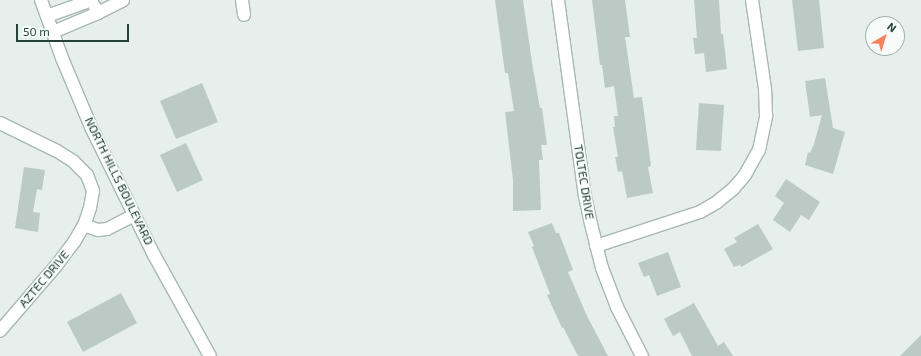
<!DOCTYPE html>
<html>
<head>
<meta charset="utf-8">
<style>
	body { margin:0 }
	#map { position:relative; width:921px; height:356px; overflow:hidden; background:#e6efeb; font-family:"Exo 2",sans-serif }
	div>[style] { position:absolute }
	.building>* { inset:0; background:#bbcac4 }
	.roads { filter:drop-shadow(1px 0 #a8b8b2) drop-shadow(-1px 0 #a8b8b2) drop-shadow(0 1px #a8b8b2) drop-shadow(0 -1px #a8b8b2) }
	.minor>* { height:12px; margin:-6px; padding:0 6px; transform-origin:6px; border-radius:6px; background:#fff }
	.tertiary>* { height:12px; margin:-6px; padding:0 6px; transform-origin:6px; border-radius:6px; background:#fff }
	span { translate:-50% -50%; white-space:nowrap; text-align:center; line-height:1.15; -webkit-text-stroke:3.5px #f7fbf9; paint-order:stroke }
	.street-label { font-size:12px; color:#24423a }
	.north { position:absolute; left:865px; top:16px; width:40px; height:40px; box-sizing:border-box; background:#f7fbf9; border:1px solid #a3b1ad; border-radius:50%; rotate:38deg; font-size:11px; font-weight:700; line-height:16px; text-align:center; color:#24423a }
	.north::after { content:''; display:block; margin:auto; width:14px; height:18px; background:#f4845f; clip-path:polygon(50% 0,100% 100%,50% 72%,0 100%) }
	.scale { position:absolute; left:16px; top:24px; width:113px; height:18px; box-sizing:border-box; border:2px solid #24423a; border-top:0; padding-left:5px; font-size:12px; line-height:14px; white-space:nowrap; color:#24423a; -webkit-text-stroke:3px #f7fbf9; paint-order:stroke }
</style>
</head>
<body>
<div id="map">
	<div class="building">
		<i style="clip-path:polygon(495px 0,523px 0,533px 69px,540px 108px,542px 108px,547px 145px,541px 145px,543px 160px,539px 160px,541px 210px,513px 211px,513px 180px,505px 112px,514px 111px,508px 73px,505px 73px)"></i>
		<i style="clip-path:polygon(592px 0,625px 0,630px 37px,625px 37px,634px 98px,642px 97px,651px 166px,648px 167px,653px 193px,627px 198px,622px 171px,618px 172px,615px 157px,618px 157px,613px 127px,615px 127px,614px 116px,618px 116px,614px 86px,605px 88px,602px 65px,600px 65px)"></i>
		<i style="clip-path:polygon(694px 0,719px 0,721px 34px,723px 34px,727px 69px,706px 72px,704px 53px,695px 54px,693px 38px,697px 38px)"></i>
		<i style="clip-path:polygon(792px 0,819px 0,824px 48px,798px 51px)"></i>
		<i style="clip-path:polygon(825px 78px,833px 128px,845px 132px,833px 174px,805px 165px,808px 152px,810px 153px,814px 144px,822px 115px,810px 117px,805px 81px)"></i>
		<i style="clip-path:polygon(202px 83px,218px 122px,176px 139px,160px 101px)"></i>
		<i style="clip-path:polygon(699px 103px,724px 105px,721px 151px,696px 150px)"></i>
		<i style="clip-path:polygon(186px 143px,203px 180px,177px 192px,160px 155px)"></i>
		<i style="clip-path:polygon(24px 167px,45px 170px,42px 190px,37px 189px,33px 212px,40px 213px,38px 232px,15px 228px)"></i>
		<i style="clip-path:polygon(786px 179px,820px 202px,809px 220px,801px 215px,790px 232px,773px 220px,784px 203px,775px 196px)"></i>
		<i style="clip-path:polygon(552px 223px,556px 233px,559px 233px,573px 270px,568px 272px,587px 316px,608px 356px,578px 356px,563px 327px,562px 328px,547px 295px,550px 294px,532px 247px,534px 246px,528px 232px)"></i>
		<i style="clip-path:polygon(758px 224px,773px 249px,741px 267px,740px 265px,734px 267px,724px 249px,737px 242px,734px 238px)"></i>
		<i style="clip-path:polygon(668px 252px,681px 287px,657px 296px,649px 275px,644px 277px,638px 263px)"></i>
		<i style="clip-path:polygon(121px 293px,137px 323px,83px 352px,67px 322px)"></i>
		<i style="clip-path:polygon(694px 303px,718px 346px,724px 342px,733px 356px,692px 356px,680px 332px,673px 336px,664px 319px)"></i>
		<i style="clip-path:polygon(921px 335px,921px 356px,900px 356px)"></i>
	</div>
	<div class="roads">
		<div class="minor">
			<i style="left:242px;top:0;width:15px;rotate:82deg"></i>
			<i style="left:558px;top:0;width:198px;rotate:82.2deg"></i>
			<i style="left:585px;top:196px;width:29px;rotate:78deg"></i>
			<i style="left:591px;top:224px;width:45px;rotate:76deg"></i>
			<i style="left:602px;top:268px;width:42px;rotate:69deg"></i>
			<i style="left:617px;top:307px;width:55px;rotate:63deg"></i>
			<i style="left:95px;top:7px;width:7px;rotate:63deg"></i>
			<i style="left:98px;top:13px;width:28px;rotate:-27deg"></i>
			<i style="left:47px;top:16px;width:48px;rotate:-19.6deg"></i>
			<i style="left:53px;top:32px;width:49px;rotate:-22.9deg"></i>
			<i style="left:0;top:123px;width:64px;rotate:26.2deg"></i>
			<i style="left:57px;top:151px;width:19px;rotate:32deg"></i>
			<i style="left:73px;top:161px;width:20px;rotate:45deg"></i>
			<i style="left:87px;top:175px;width:17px;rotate:69deg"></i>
			<i style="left:93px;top:191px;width:17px;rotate:100deg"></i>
			<i style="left:90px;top:208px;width:18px;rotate:109deg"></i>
			<i style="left:84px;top:225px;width:20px;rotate:120deg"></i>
			<i style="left:74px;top:242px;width:31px;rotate:127deg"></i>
			<i style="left:55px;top:267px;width:84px;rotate:130.7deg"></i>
			<i style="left:84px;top:225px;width:15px;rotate:20deg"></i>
			<i style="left:98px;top:230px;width:9px;rotate:-6deg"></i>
			<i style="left:107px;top:229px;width:30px;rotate:-27deg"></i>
			<i style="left:596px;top:246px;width:109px;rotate:-18.1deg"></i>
			<i style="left:700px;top:212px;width:20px;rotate:-30deg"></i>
			<i style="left:717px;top:202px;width:21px;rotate:-39deg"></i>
			<i style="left:733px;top:189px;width:18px;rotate:-49deg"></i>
			<i style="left:745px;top:175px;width:29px;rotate:-61deg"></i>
			<i style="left:759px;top:150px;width:35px;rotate:-78deg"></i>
			<i style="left:766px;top:116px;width:27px;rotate:-92deg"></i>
			<i style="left:765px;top:89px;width:90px;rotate:-98.3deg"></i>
		</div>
		<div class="tertiary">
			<i style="left:41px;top:0;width:62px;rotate:70.1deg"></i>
			<i style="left:62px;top:58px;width:75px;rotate:67.2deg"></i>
			<i style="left:91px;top:127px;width:143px;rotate:63.8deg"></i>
			<i style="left:154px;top:255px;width:115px;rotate:61deg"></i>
		</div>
	</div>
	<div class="street-label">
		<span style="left:119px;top:181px;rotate:64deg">NORTH HILLS BOULEVARD</span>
		<span style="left:584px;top:182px;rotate:81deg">TOLTEC DRIVE</span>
		<span style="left:44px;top:279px;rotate:-50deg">AZTEC DRIVE</span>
	</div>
	<div class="north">N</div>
	<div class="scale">50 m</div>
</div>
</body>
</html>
